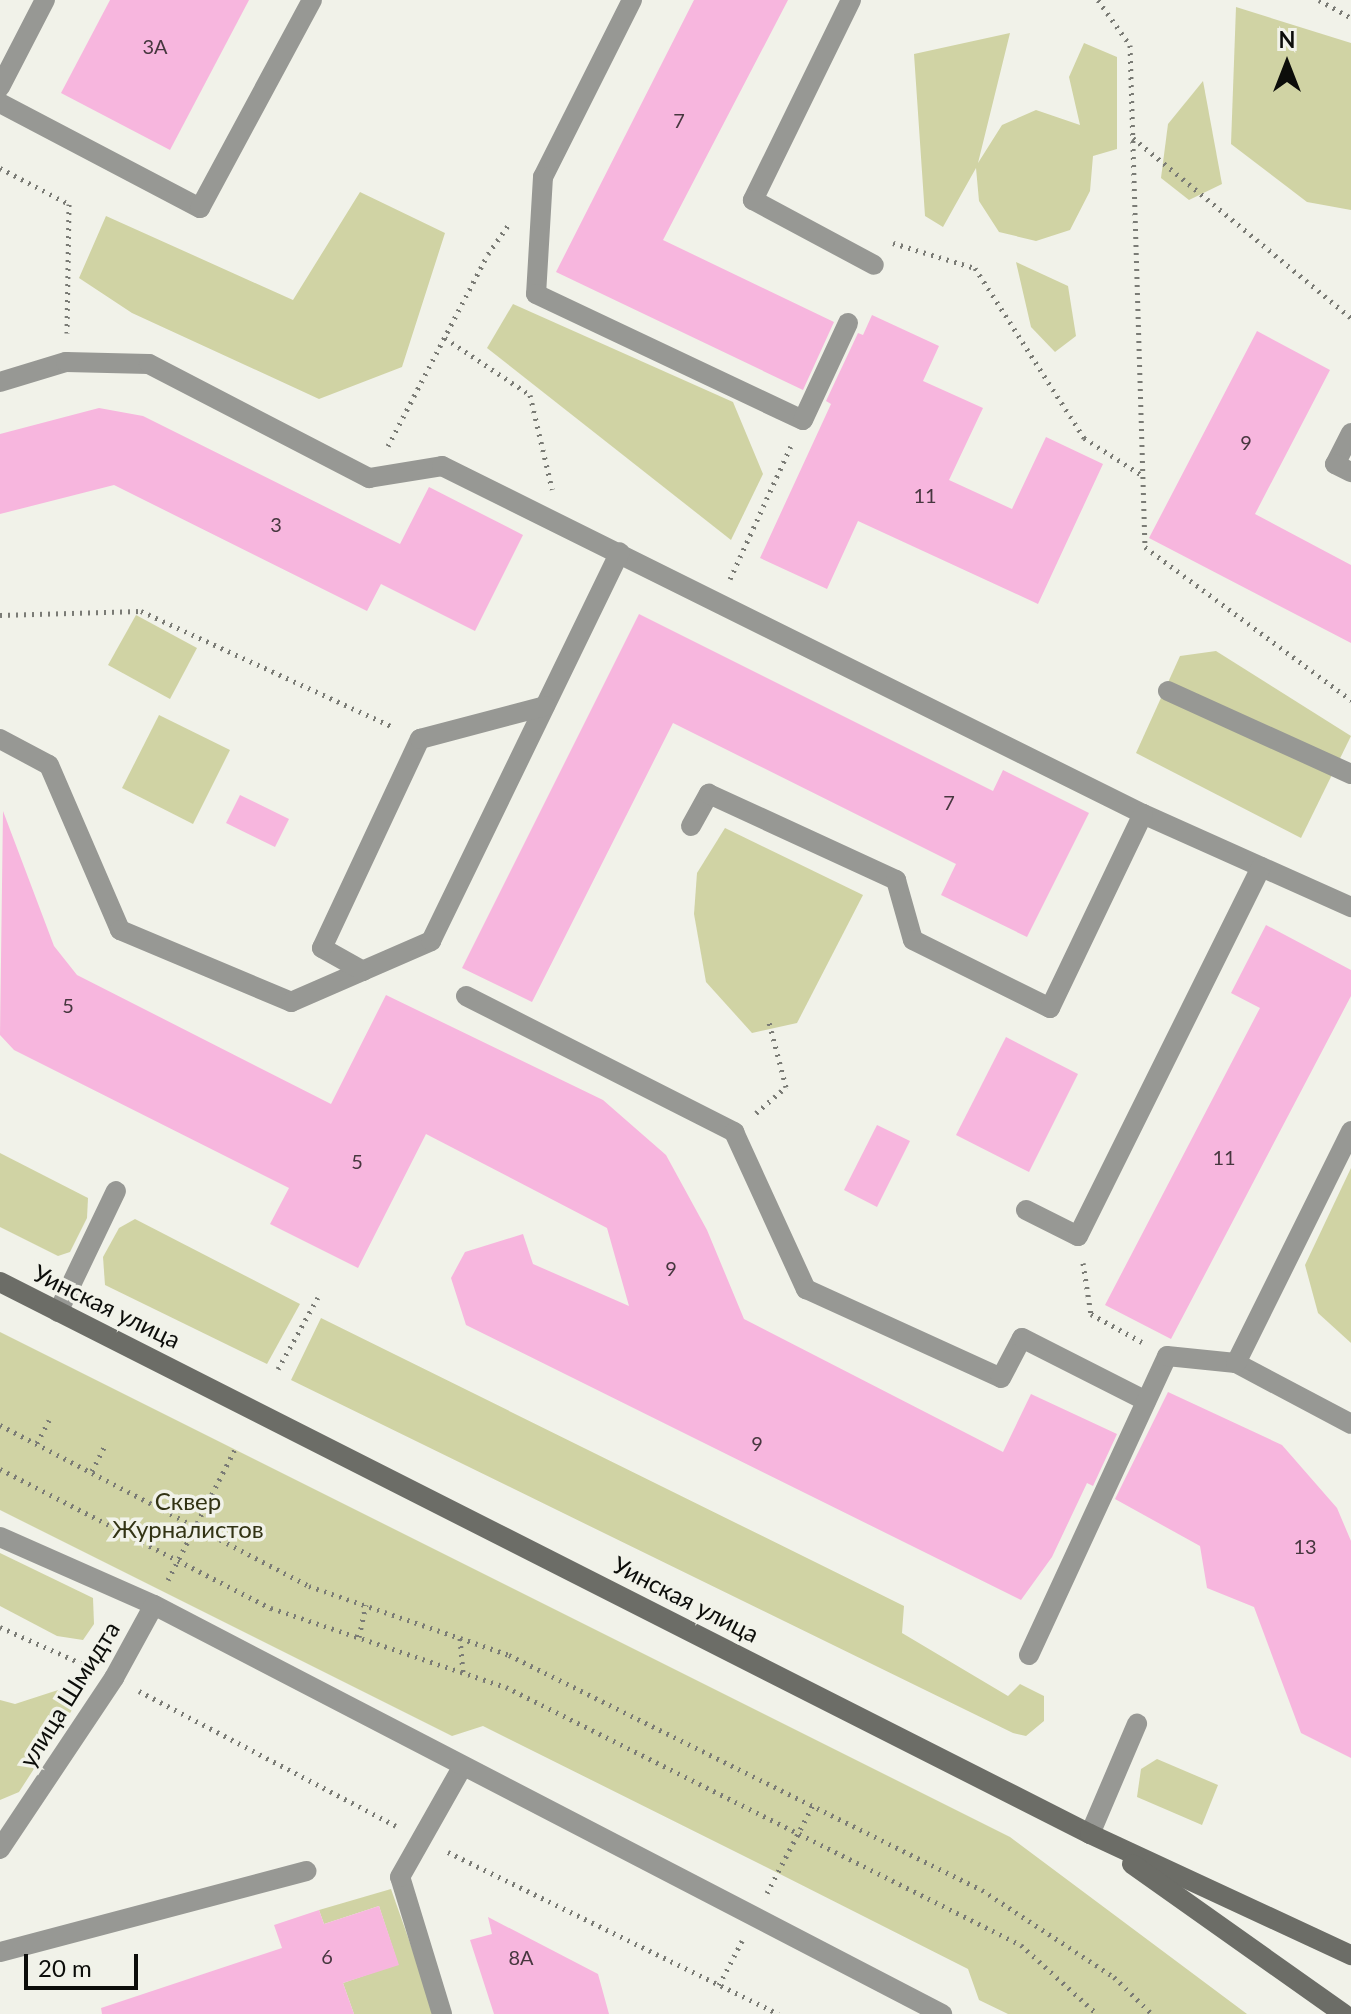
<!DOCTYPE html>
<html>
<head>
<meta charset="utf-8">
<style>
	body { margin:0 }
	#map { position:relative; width:1351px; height:2014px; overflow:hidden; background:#f1f2e9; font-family:Lato,sans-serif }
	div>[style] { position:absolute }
	.green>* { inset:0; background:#d0d3a4 }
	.building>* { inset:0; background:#f7b6de }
	.path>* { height:5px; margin-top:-2.5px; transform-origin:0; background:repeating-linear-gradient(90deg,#7a7b75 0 2px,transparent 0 8px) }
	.lane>* { height:20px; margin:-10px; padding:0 10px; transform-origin:10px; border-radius:10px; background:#979894 }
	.street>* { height:20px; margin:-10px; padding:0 10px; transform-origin:10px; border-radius:10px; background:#979894 }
	.secondary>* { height:20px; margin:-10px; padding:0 10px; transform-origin:10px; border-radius:10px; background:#6c6d67 }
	span { translate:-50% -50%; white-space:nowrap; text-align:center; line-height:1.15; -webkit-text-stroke:7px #f1f2e9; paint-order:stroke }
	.number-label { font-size:20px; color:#47373f }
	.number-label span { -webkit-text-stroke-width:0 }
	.street-label { font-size:24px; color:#0c0d0a }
	.park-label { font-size:24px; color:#323314 }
	.north { position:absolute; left:1247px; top:24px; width:80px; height:80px; -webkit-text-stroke:6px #f1f2e9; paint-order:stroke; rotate:0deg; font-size:22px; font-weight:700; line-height:32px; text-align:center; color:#0c0d0a }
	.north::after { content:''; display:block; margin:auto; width:28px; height:36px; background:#0c0d0a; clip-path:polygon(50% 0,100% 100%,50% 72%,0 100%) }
	.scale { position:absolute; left:24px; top:1954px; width:114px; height:36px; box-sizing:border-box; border:4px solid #0c0d0a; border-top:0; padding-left:10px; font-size:24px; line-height:28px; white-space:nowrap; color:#0c0d0a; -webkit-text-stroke:6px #f1f2e9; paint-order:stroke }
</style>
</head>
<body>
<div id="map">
	<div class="green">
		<i style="clip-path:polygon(1236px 7px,1351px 43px,1351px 210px,1307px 202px,1231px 144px)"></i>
		<i style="clip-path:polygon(1010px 33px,978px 163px,1002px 125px,1036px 110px,1080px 125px,1069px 77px,1084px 43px,1117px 57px,1117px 149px,1093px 156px,1090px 191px,1070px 230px,1036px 241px,999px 232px,979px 201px,976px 168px,943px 227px,925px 216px,914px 54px)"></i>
		<i style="clip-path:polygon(1203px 81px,1222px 184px,1189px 200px,1161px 178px,1168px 124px)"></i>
		<i style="clip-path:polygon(360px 192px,445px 233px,402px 367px,319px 399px,132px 313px,79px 278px,106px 216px,293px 300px)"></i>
		<i style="clip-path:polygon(1016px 262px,1068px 286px,1076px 336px,1055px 352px,1031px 327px)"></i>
		<i style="clip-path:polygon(513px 304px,733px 402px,763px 474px,731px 540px,487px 348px)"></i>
		<i style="clip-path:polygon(136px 615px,197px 648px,170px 699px,108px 665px)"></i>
		<i style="clip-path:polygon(1216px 651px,1351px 736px,1301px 838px,1136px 753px,1180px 656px)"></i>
		<i style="clip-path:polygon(159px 715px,230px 750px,193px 824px,122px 788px)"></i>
		<i style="clip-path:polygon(725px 828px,863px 895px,797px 1023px,752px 1033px,706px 982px,694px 914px,697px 873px)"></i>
		<i style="clip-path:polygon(0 1153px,88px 1198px,87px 1218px,70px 1252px,58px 1256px,0 1227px)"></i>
		<i style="clip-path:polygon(1351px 1168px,1351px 1343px,1318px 1313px,1305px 1265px)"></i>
		<i style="clip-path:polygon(135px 1219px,300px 1304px,267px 1364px,105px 1285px,103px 1257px,119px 1228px)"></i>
		<i style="clip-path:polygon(321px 1318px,904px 1606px,902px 1633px,1008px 1696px,1020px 1684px,1044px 1696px,1044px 1721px,1026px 1736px,1013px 1733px,291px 1380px)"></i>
		<i style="clip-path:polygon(0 1332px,1010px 1837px,1247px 2014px,1008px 2014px,979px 2000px,968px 1969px,768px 1868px,483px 1726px,452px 1736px,0 1510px)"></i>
		<i style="clip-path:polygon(0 1553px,93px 1598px,94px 1624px,83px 1640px,57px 1636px,0 1606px)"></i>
		<i style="clip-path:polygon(92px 1679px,19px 1792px,0 1800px,0 1700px,15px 1704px)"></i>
		<i style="clip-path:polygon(1157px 1759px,1218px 1785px,1202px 1825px,1137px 1797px,1141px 1769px)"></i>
		<i style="clip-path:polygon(391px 1889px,435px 2014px,354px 2014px,343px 1983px,398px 1964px,379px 1906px,324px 1924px,319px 1910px)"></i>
	</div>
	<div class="building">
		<i style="clip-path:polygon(110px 0,249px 0,170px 150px,61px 93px)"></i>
		<i style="clip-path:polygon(694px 0,788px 0,663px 240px,834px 322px,803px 390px,556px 272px)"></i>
		<i style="clip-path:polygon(872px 315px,939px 346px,923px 381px,983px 408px,949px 480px,1012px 509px,1046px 437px,1103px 464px,1038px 604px,858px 521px,827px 589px,760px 558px,831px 404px,826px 401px,858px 333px,863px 335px)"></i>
		<i style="clip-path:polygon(1257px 331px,1330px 370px,1255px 514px,1351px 565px,1351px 643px,1149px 538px)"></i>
		<i style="clip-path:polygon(99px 408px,143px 416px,400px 544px,429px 487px,523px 535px,475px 631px,381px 584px,367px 611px,114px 485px,0 514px,0 434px)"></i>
		<i style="clip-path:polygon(639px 614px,993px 791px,1003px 770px,1089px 813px,1027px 937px,941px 895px,956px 864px,673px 723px,532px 1002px,462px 968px)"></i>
		<i style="clip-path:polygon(240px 795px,289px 819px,275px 847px,226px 823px)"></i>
		<i style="clip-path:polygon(3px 811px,54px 946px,77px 975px,331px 1104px,386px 995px,603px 1100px,666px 1155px,707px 1230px,744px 1319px,1003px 1452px,1031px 1394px,1117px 1434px,1093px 1486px,1087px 1483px,1052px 1557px,1021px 1600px,466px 1325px,451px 1278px,465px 1252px,523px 1234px,533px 1264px,629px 1306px,607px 1228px,426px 1134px,358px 1268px,270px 1224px,289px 1188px,14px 1050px,0 1035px)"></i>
		<i style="clip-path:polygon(1266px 925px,1351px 970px,1351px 996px,1171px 1339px,1105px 1305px,1260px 1008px,1231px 993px)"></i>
		<i style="clip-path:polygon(1006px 1037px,1078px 1074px,1029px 1172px,956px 1135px)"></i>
		<i style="clip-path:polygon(877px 1125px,910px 1141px,877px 1207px,844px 1190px)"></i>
		<i style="clip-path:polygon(1168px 1392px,1282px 1445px,1337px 1508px,1351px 1541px,1351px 1758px,1301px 1733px,1254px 1607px,1207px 1588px,1200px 1546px,1115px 1499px)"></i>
		<i style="clip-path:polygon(379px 1906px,399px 1965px,343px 1983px,354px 2014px,102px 2014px,101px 2008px,282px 1948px,274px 1925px,319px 1910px,324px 1924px)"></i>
		<i style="clip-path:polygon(488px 1917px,598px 1974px,609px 2014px,494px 2014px,470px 1940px,492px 1934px)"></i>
	</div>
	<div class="path">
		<i style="left:1098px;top:0;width:55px;rotate:54.6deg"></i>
		<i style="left:1130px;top:45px;width:502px;rotate:88.29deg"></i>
		<i style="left:1145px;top:547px;width:257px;rotate:36.6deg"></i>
		<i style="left:1319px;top:0;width:37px;rotate:29deg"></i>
		<i style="left:1133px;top:138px;width:283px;rotate:39.5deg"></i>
		<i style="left:0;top:168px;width:78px;rotate:27.6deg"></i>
		<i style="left:69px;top:204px;width:129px;rotate:90.9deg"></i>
		<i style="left:893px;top:243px;width:86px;rotate:17deg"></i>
		<i style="left:975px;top:268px;width:202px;rotate:57.3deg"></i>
		<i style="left:1084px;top:438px;width:67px;rotate:32.7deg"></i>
		<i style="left:445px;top:338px;width:102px;rotate:33.8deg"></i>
		<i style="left:530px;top:395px;width:97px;rotate:76.8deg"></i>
		<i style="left:388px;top:446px;width:216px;rotate:-62.5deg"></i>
		<i style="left:488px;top:254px;width:38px;rotate:-55deg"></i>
		<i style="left:730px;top:579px;width:146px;rotate:-65.4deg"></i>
		<i style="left:0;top:615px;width:141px;rotate:-1.6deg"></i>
		<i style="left:141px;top:611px;width:277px;rotate:24.7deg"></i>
		<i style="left:756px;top:1113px;width:40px;rotate:-41deg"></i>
		<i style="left:786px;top:1087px;width:67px;rotate:-104.7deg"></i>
		<i style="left:1083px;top:1263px;width:52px;rotate:81.1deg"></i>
		<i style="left:1091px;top:1314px;width:58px;rotate:28.8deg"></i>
		<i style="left:278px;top:1369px;width:82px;rotate:-60.9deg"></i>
		<i style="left:0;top:1425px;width:348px;rotate:27.5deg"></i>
		<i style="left:309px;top:1586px;width:212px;rotate:19deg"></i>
		<i style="left:509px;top:1655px;width:528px;rotate:26.42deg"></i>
		<i style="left:982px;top:1890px;width:158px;rotate:33.4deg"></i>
		<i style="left:1114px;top:1977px;width:53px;rotate:44.2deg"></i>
		<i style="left:37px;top:1443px;width:26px;rotate:-62deg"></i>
		<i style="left:0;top:1469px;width:305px;rotate:27.2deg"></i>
		<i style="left:271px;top:1608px;width:248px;rotate:18.6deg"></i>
		<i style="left:506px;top:1687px;width:576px;rotate:26.61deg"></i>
		<i style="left:1021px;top:1945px;width:103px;rotate:42.2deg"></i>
		<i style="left:92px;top:1471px;width:27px;rotate:-63deg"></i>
		<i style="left:168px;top:1580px;width:149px;rotate:-62.9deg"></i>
		<i style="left:0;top:1627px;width:95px;rotate:24.1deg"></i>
		<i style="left:359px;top:1637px;width:33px;rotate:-78deg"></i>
		<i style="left:460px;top:1638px;width:34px;rotate:85deg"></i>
		<i style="left:139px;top:1691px;width:290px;rotate:27.7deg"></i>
		<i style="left:448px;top:1852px;width:368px;rotate:26.1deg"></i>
		<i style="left:767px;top:1893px;width:99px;rotate:-62.4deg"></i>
		<i style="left:719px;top:1985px;width:50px;rotate:-62.4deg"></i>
	</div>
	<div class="lane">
		<i style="left:632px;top:0;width:198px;rotate:116.7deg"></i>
		<i style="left:543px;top:177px;width:117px;rotate:93.4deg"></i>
		<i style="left:536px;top:294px;width:295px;rotate:25.3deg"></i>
		<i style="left:803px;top:420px;width:107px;rotate:-65.1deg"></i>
		<i style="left:851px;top:0;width:223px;rotate:116.1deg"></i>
		<i style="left:753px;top:200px;width:137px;rotate:28.2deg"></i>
		<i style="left:0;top:87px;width:98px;rotate:-62.7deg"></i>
		<i style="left:0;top:103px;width:226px;rotate:27.7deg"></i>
		<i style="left:200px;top:208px;width:236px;rotate:-61.7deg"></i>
		<i style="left:0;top:382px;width:69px;rotate:-16.9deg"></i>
		<i style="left:66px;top:362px;width:83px;rotate:1.4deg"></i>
		<i style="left:149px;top:364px;width:248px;rotate:27.4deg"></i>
		<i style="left:369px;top:478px;width:74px;rotate:-9.3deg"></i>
		<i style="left:442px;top:466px;width:783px;rotate:26.4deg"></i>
		<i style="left:1143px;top:814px;width:228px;rotate:24.1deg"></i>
		<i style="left:1351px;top:433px;width:35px;rotate:117deg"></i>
		<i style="left:1335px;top:464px;width:18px;rotate:27deg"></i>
		<i style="left:1168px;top:691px;width:201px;rotate:24.4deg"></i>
		<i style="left:0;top:739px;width:55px;rotate:28deg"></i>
		<i style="left:49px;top:765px;width:180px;rotate:66.7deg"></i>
		<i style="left:120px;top:930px;width:186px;rotate:22.8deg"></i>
		<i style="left:291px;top:1002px;width:153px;rotate:-23.5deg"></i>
		<i style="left:431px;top:941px;width:432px;rotate:-64.1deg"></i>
		<i style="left:691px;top:826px;width:37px;rotate:-61deg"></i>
		<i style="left:709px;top:794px;width:206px;rotate:24.7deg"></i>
		<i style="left:896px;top:880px;width:62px;rotate:74.2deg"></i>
		<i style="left:913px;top:940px;width:153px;rotate:26.4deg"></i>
		<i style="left:1050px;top:1008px;width:215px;rotate:-64.4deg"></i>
		<i style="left:363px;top:971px;width:47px;rotate:-150.7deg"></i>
		<i style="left:322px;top:948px;width:231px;rotate:-64.9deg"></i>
		<i style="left:420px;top:739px;width:129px;rotate:-14.8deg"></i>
		<i style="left:466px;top:996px;width:301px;rotate:26.9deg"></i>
		<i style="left:734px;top:1132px;width:173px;rotate:65.4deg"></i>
		<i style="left:806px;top:1289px;width:214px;rotate:24.5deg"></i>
		<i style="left:1001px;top:1378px;width:45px;rotate:-62.3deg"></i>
		<i style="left:1022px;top:1338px;width:139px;rotate:26.9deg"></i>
		<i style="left:1026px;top:1210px;width:58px;rotate:26.6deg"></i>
		<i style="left:1078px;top:1236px;width:412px;rotate:-63.6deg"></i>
		<i style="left:58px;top:1312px;width:134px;rotate:-64.4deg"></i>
		<i style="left:1236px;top:1363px;width:130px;rotate:27.9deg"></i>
		<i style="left:1029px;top:1655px;width:329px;rotate:-65.2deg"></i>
		<i style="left:1167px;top:1356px;width:69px;rotate:5.8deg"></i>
		<i style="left:1236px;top:1363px;width:259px;rotate:-63.6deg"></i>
		<i style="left:1090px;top:1834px;width:120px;rotate:-66.9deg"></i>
		<i style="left:0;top:1952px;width:317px;rotate:-14.8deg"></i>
		<i style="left:442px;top:2014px;width:143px;rotate:-107deg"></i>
		<i style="left:400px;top:1877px;width:124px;rotate:-60.5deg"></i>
	</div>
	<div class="street">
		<i style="left:0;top:1537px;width:168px;rotate:23.8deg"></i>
		<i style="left:154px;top:1605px;width:888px;rotate:27.43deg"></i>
		<i style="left:0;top:1849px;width:206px;rotate:-56.3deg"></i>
		<i style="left:114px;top:1678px;width:83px;rotate:-61.3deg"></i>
	</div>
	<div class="secondary">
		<i style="left:0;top:1282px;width:1222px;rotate:26.86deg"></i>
		<i style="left:1090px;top:1834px;width:288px;rotate:24.9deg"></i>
		<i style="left:1132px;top:1864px;width:260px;rotate:35.3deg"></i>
	</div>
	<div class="number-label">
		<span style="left:155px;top:46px">3А</span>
		<span style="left:679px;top:120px">7</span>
		<span style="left:1246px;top:442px">9</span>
		<span style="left:925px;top:495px">11</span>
		<span style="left:276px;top:524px">3</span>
		<span style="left:949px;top:802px">7</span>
		<span style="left:68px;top:1005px">5</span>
		<span style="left:1224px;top:1157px">11</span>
		<span style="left:357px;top:1161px">5</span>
		<span style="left:671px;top:1268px">9</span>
		<span style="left:757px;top:1443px">9</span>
		<span style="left:1305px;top:1546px">13</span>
		<span style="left:327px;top:1956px">6</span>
		<span style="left:521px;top:1957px">8А</span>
	</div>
	<div class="street-label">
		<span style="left:107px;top:1306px;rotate:26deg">Уинская улица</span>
		<span style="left:686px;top:1599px;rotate:27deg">Уинская улица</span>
		<span style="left:69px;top:1694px;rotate:-58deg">улица Шмидта</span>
	</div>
	<div class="park-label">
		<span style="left:188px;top:1515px">Сквер<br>Журналистов</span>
	</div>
	<div class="north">N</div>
	<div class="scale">20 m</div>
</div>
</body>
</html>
